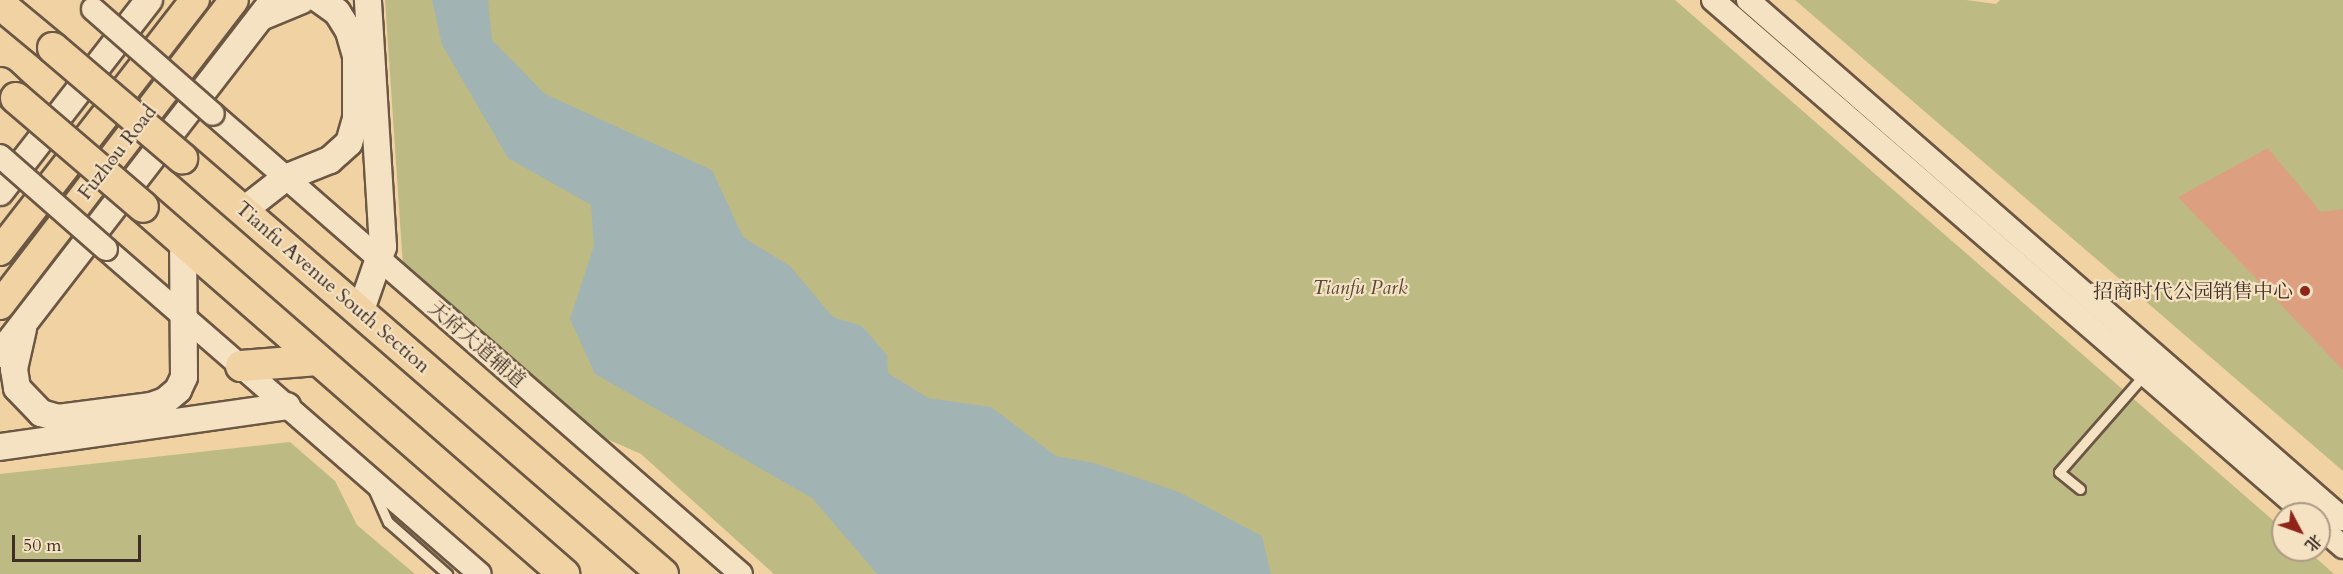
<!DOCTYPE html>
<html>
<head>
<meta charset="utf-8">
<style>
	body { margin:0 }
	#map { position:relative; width:2343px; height:574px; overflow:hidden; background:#f0d2a3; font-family:Cardo,"Noto Serif SC",serif }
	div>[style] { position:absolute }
	.green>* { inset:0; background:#bdbb83 }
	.water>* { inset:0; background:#a1b4b3 }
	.building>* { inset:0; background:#dca080 }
	.roads { filter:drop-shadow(2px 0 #6b5744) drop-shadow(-2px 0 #6b5744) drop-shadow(0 2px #6b5744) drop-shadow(0 -2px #6b5744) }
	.service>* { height:9px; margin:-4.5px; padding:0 4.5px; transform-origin:4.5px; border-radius:4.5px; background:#f5e2c3 }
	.tertiary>* { height:22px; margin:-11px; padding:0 11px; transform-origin:11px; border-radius:11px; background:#f5e2c3 }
	.secondary>* { height:26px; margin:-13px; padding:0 13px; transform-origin:13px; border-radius:13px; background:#f5e2c3 }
	.primary>* { height:28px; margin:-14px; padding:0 14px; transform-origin:14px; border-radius:14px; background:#f0d2a3 }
	.trunk>* { height:30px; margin:-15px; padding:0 15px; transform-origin:15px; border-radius:15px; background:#f0d2a3 }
	.bridges { filter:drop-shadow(2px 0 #6b5744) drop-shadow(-2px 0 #6b5744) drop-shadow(0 2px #6b5744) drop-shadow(0 -2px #6b5744) }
	.tertiary-bridge>* { height:22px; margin:-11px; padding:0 11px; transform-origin:11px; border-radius:11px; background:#f5e2c3 }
	.trunk-bridge>* { height:30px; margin:-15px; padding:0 15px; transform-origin:15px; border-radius:15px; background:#f0d2a3 }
	.dots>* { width:16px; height:16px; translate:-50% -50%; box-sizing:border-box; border:3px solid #f5e2c3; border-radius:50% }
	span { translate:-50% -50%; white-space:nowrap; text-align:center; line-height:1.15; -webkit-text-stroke:4.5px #f5e2c3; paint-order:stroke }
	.street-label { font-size:20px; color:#3f2e25 }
	.park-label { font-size:20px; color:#584a38; font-style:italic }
	.poi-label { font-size:20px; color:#3f2e25 }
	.right { translate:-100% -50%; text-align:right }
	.north { position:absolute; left:2271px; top:502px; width:60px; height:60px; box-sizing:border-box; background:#f5e2c3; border:2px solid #ac9a84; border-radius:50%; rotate:131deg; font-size:16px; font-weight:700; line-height:24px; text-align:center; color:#3f2e25 }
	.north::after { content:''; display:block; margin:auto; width:21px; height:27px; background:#8f2418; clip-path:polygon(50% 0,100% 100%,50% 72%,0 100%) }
	.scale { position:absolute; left:12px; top:535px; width:129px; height:27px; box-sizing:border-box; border:3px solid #3f2e25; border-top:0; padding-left:8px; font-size:18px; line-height:21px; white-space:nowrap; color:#3f2e25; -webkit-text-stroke:4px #f5e2c3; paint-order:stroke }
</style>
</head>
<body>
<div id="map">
	<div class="green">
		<i style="clip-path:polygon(385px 0,1675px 0,2283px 529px,2283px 550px,2307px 550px,2334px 574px,774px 574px,641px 454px,591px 432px,403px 266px)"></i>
		<i style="clip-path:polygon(1795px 0,1966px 0,1996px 4px,2000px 0,2343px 0,2343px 471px)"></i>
		<i style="clip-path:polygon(290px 442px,335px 481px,357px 525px,415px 574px,0 574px,0 474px)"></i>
	</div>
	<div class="water">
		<i style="clip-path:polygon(432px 0,488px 0,492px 40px,545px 94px,712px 170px,743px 237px,790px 266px,833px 317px,862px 326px,887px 355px,888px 373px,928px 398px,991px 407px,1056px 456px,1094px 463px,1179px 492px,1262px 536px,1271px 574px,877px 574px,812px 498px,595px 374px,570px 319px,594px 245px,591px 205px,508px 158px,442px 45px)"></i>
	</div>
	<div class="building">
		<i style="clip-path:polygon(2268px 148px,2321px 212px,2343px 209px,2343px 370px,2178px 197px)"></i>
	</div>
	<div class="roads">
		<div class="service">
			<i style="left:2080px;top:489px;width:27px;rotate:-141deg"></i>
			<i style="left:2059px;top:472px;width:129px;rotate:-48.8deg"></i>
			<i style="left:374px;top:491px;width:34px;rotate:66deg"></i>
			<i style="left:388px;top:522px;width:79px;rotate:41.4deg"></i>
		</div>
		<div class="tertiary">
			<i style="left:1713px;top:0;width:785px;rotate:40.92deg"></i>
			<i style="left:1748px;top:0;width:790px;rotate:41.1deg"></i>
			<i style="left:213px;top:114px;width:700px;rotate:41.06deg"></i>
			<i style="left:106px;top:249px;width:495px;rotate:41deg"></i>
			<i style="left:2319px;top:526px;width:32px;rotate:41deg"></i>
		</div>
		<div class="secondary">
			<i style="left:261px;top:17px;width:44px;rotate:-22.5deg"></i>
			<i style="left:0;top:192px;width:243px;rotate:-52.2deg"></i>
			<i style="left:244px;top:210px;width:52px;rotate:-38deg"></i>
			<i style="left:285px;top:178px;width:48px;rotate:-21.8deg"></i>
			<i style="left:330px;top:160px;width:25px;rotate:-42deg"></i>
			<i style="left:349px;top:143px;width:25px;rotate:-74deg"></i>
			<i style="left:356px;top:119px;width:63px;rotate:-90deg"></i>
			<i style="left:356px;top:56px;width:26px;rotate:-106deg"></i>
			<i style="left:349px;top:31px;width:22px;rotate:-122deg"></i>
			<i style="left:337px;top:12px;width:21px;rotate:-145deg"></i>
			<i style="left:361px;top:310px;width:67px;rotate:-70.8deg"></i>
			<i style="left:383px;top:247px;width:247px;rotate:-93.5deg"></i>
			<i style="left:23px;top:329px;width:41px;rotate:102.7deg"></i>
			<i style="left:14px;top:369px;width:19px;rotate:81deg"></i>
			<i style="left:17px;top:388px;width:35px;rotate:46deg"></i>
			<i style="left:41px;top:413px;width:18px;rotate:16deg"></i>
			<i style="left:58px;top:418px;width:94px;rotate:-7.4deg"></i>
			<i style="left:151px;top:406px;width:15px;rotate:-20deg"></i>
			<i style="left:165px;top:401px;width:17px;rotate:-40deg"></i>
			<i style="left:178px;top:390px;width:14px;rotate:-65deg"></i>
			<i style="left:184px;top:377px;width:134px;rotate:-90.4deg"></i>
			<i style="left:0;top:354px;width:448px;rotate:-52.3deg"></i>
			<i style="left:0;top:447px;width:290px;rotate:-8.1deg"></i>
		</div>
		<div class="primary">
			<i style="left:0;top:251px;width:318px;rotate:-52.2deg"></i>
			<i style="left:0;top:305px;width:384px;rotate:-52.5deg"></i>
		</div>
		<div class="trunk">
			<i style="left:0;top:4px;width:69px;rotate:39.7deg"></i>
			<i style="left:0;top:83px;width:22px;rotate:43deg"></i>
			<i style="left:182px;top:158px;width:636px;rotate:40.86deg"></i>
			<i style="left:143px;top:207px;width:559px;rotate:41.08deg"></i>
			<i style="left:241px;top:366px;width:77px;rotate:-4.5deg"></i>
		</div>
	</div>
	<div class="bridges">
		<div class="tertiary-bridge">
			<i style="left:93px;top:9px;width:159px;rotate:41.2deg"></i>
			<i style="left:0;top:156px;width:141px;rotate:41.3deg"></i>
		</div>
		<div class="trunk-bridge">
			<i style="left:53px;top:48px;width:170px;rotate:40.5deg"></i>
			<i style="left:16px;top:98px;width:167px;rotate:40.6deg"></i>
		</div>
	</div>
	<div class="dots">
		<i style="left:2305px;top:291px;background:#8f2418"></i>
	</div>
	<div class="street-label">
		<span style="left:117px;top:152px;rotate:-52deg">Fuzhou Road</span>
		<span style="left:333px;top:287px;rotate:41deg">Tianfu Avenue South Section</span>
		<span style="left:477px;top:344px;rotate:41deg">天府大道辅道</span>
	</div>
	<div class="park-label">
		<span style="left:1360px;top:287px">Tianfu Park</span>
	</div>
	<div class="poi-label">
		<span class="right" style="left:2293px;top:291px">招商时代公园销售中心</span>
	</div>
	<div class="north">北</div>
	<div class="scale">50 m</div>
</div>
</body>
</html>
